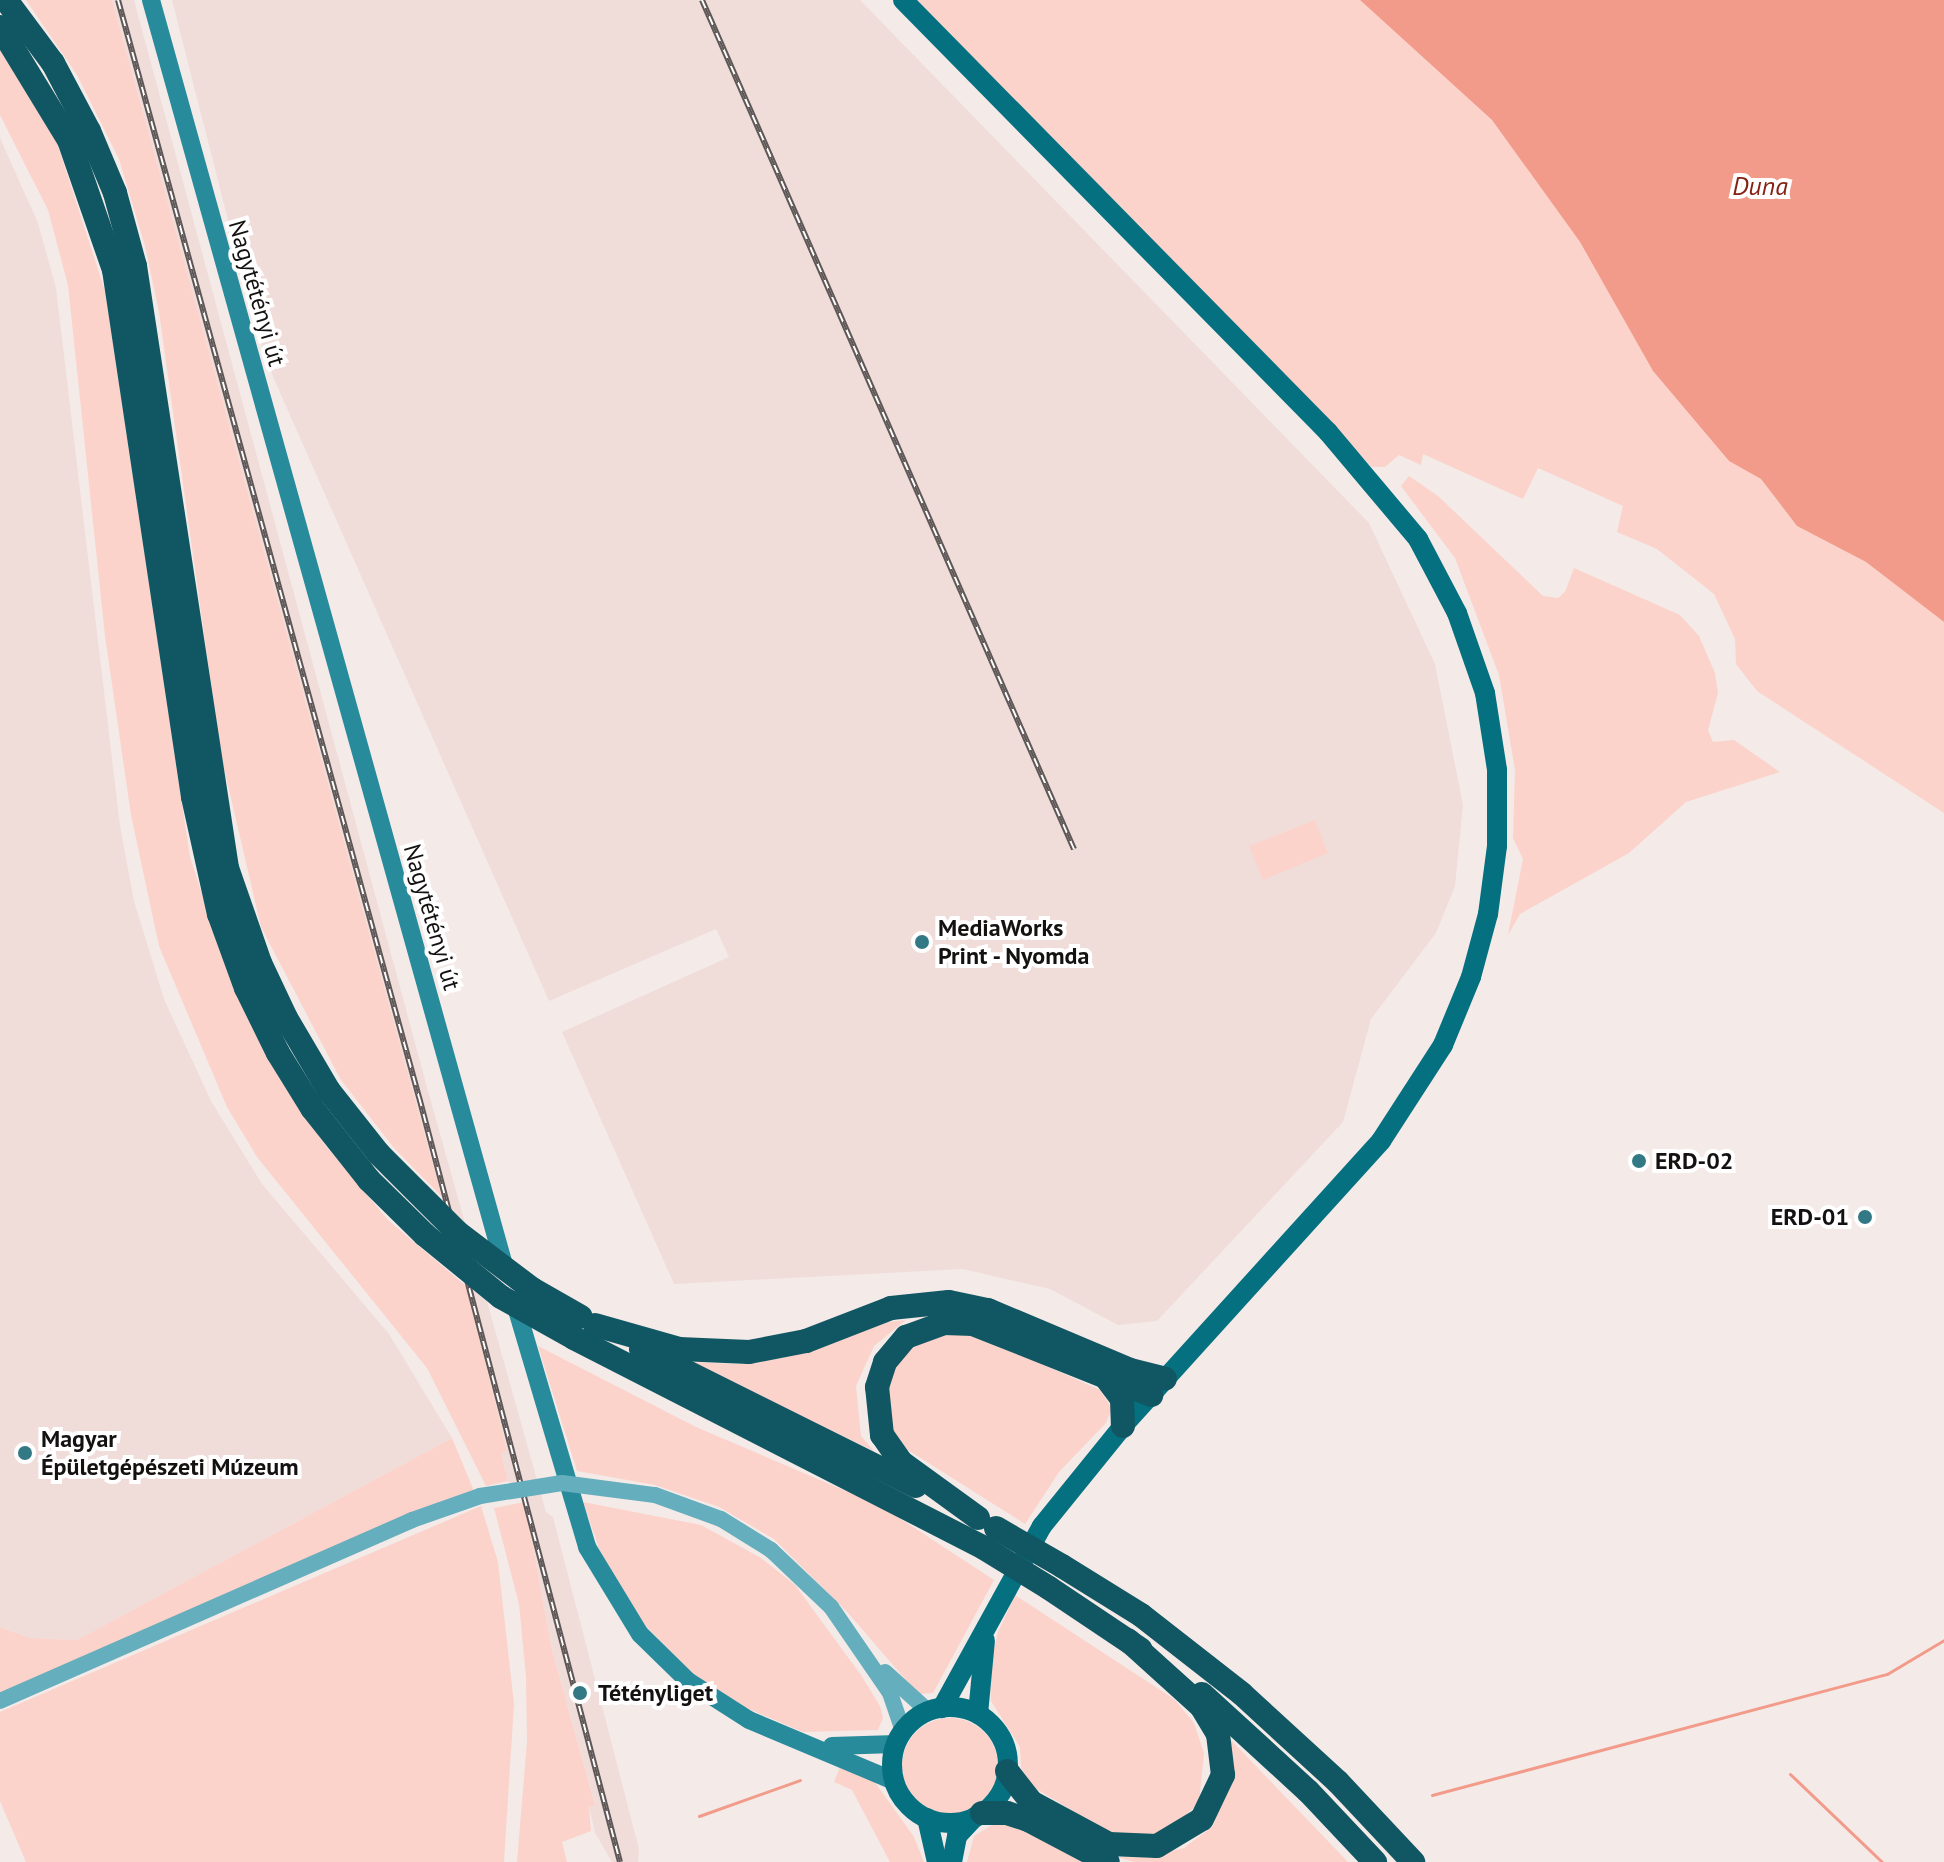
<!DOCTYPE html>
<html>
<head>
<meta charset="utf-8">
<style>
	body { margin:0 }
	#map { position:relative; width:1944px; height:1862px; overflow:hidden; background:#f4eae8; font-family:"PT Sans",sans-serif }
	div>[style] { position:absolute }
	.built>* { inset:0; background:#f0ddda }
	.green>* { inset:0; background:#fbd3cb }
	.round { border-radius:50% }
	.water>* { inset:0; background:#f29b8a }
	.stream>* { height:3px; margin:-1.5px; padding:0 1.5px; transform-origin:1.5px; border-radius:1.5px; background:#f29b8a }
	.tertiary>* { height:16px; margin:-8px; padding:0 8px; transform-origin:8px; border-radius:8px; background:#65aebd }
	.secondary>* { height:18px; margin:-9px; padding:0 9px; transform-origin:9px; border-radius:9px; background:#278b9c }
	.primary>* { height:20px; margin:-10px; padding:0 10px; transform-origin:10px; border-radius:10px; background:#05707f }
	.primary>.ring { margin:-10px; padding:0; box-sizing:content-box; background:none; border:20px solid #05707f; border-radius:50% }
	.motorway>* { height:24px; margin:-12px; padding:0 12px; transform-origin:12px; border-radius:12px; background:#115763 }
	.rail>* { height:6px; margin-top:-3px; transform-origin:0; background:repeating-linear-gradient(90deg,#fff 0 9px,#5d5857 0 18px); box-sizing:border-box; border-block:2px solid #5d5857 }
	.tertiary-bridge>* { height:16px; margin:-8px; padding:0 8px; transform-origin:8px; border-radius:8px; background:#65aebd }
	.motorway-bridge>* { height:24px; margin:-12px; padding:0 12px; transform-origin:12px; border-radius:12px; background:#115763 }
	.dots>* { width:22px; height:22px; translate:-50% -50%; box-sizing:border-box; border:4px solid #fff; border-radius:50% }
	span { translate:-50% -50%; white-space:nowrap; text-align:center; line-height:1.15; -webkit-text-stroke:8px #fff; paint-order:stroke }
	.street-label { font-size:24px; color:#141111 }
	.poi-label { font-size:24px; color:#141111; font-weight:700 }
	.left { translate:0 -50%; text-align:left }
	.right { translate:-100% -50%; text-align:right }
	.water-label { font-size:26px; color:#862213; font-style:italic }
</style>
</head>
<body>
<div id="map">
	<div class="built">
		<i style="clip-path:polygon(112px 0,134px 0,428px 1091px,546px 1512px,553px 1517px,639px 1849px,638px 1862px,612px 1862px,595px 1833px,589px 1807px,595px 1804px,551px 1646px,525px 1502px,508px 1481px,501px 1453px,507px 1451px,467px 1287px)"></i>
		<i style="clip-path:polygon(172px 0,860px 0,1369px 523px,1435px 664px,1463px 805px,1455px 886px,1436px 933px,1371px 1019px,1343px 1122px,1157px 1321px,1118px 1325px,1050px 1289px,963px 1269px,674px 1284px,562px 1032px,729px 957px,716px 929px,549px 1001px,274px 379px,255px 326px)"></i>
		<i style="clip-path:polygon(0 138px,38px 223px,56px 288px,120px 826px,134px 901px,164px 999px,211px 1101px,262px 1184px,389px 1334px,452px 1438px,77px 1640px,30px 1638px,0 1627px)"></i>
	</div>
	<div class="green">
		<i style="clip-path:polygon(26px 0,112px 0,442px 1197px,395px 1149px,341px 1080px,261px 927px,221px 755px,159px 312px,145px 246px,119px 159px,77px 75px)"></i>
		<i style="clip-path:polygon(917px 0,1360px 0,1492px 120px,1580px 242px,1653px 371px,1729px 461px,1761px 479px,1797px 526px,1866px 562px,1944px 622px,1944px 813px,1757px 691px,1736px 664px,1735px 639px,1714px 594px,1657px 549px,1617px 532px,1623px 506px,1538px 468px,1523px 499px,1423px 454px,1421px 465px,1399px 455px,1385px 467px,1372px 467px)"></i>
		<i style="clip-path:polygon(0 49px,56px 140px,105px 291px,190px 857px,226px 968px,252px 1027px,325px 1145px,388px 1220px,467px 1287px,507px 1451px,501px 1453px,508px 1481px,486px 1486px,427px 1368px,257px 1157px,227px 1107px,159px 946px,131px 815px,105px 636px,68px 285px,48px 210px,0 115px)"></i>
		<i style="clip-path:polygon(1409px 476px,1438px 496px,1543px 596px,1558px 598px,1565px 592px,1574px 568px,1680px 615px,1699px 636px,1715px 673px,1718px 693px,1708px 730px,1713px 742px,1734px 740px,1780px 772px,1686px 802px,1629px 853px,1520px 914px,1508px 935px,1523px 859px,1513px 838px,1515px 770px,1499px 675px,1455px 558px,1401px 486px)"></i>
		<i style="clip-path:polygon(1315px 820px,1328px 853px,1263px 880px,1249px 846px)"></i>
		<i style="clip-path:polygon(906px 1320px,874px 1346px,856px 1386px,861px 1436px,874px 1451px,690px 1362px,739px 1364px,783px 1358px,878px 1323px)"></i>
		<i style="clip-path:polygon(951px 1332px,985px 1339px,1100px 1390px,1112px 1408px,1106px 1423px,1059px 1472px,1025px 1524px,900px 1445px,884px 1418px,888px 1374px,903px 1351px,925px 1337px)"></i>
		<i style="clip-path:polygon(538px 1346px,696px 1427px,881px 1506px,994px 1580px,933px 1693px,918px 1694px,849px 1614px,774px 1539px,719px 1507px,655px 1485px,577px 1471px)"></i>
		<i style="clip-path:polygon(452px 1438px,474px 1491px,0 1693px,0 1627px,30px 1638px,77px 1640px)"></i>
		<i style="clip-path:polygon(525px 1502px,551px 1646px,595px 1805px,589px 1807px,591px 1831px,562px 1842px,567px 1862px,517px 1862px,527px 1741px,526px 1677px,519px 1604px,494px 1508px)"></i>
		<i style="clip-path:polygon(583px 1502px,701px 1525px,761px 1558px,795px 1585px,861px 1675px,880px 1706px,883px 1718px,878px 1730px,803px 1732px,742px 1706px,698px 1679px,635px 1615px,600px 1551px)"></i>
		<i style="clip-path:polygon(481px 1506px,498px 1562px,514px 1704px,504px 1862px,26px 1862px,0 1801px,0 1712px)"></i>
		<i style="clip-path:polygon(1015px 1595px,1174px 1699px,1194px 1723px,1204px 1753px,1199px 1803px,1174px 1825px,1153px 1837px,1120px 1839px,1033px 1787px,1021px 1768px,1020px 1747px,991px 1701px,990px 1666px,998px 1632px)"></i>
		<i class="round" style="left:902px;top:1718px;width:96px;height:96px"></i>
		<i style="clip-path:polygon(1227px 1736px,1348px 1862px,1134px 1862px,1117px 1857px,1147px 1857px,1184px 1848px,1213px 1826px,1230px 1777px)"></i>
		<i style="clip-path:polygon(842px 1762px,874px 1781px,914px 1837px,924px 1862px,890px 1862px,852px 1790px,834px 1782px)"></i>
		<i style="clip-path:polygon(1002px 1819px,1091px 1862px,967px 1862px,974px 1836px)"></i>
	</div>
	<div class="water">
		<i style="clip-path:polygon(1360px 0,1944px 0,1944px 622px,1866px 562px,1797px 526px,1761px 479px,1729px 461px,1653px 371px,1580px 242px,1492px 120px)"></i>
	</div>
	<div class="stream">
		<i style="left:1790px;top:1774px;width:127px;rotate:43.7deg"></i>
		<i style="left:1432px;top:1795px;width:471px;rotate:-14.9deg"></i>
		<i style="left:1887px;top:1674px;width:66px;rotate:-30.8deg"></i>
		<i style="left:699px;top:1816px;width:107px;rotate:-19.6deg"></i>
	</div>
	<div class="tertiary">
		<i style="left:721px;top:1519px;width:59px;rotate:31.8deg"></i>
		<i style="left:771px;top:1550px;width:83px;rotate:43.5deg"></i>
		<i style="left:831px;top:1607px;width:104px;rotate:55.5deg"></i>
		<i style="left:890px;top:1693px;width:40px;rotate:71.1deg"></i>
		<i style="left:885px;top:1672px;width:58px;rotate:42.2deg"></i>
		<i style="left:0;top:1701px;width:450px;rotate:-23.7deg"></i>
	</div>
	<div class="secondary">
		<i style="left:151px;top:0;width:1321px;rotate:74.41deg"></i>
		<i style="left:514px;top:1300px;width:258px;rotate:73.5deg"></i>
		<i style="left:587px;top:1547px;width:102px;rotate:58.7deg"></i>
		<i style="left:640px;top:1634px;width:67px;rotate:44.4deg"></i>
		<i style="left:688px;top:1681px;width:72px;rotate:32.6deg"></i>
		<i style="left:749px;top:1720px;width:157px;rotate:22.8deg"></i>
		<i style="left:832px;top:1746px;width:64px;rotate:-1.8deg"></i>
	</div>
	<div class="primary">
		<i style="left:903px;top:0;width:606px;rotate:45.47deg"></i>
		<i style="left:1328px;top:432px;width:140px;rotate:49.9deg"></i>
		<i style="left:1418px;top:539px;width:84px;rotate:62.2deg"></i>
		<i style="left:1457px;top:613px;width:85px;rotate:70.7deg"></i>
		<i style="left:1485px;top:693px;width:78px;rotate:81.1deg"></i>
		<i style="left:1497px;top:770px;width:76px;rotate:90deg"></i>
		<i style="left:1497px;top:846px;width:69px;rotate:97.5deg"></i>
		<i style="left:1488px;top:914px;width:65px;rotate:105.1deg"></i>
		<i style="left:1471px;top:977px;width:74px;rotate:112.4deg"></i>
		<i style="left:1443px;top:1045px;width:114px;rotate:122.9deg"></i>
		<i style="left:1381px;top:1141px;width:384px;rotate:132.2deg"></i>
		<i style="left:1123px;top:1426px;width:129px;rotate:129deg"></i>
		<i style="left:1042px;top:1526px;width:208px;rotate:118.8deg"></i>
		<i class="ring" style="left:892px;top:1707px;width:96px;height:96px"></i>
		<i style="left:978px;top:1714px;width:74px;rotate:-84.6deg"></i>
		<i style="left:927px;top:1818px;width:45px;rotate:77.2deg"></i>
		<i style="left:952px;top:1862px;width:26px;rotate:-79deg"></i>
		<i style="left:957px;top:1836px;width:26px;rotate:-47deg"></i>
	</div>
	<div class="motorway">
		<i style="left:6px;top:0;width:79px;rotate:53.3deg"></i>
		<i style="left:53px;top:63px;width:77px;rotate:62.1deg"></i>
		<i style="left:89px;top:131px;width:67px;rotate:67.2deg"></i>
		<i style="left:115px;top:193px;width:76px;rotate:74.7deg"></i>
		<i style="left:135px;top:266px;width:609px;rotate:81.31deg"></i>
		<i style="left:227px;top:868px;width:101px;rotate:70.8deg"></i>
		<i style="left:260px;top:963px;width:61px;rotate:64.7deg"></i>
		<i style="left:286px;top:1018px;width:85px;rotate:59.5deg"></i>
		<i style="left:329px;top:1091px;width:80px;rotate:51.6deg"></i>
		<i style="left:0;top:27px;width:132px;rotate:58.6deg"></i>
		<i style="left:69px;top:140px;width:138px;rotate:70.9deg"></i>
		<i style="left:114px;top:270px;width:533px;rotate:81.47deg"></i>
		<i style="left:193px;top:797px;width:120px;rotate:77.5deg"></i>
		<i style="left:219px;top:914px;width:79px;rotate:70deg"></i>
		<i style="left:246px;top:988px;width:72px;rotate:63.8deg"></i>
		<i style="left:278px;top:1053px;width:65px;rotate:58.3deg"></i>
		<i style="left:312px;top:1108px;width:92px;rotate:51.6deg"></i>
		<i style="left:595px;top:1325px;width:87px;rotate:15.9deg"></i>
		<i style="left:679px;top:1349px;width:70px;rotate:2.5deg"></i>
		<i style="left:749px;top:1352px;width:58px;rotate:-10.9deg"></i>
		<i style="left:806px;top:1341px;width:91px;rotate:-21.2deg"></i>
		<i style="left:891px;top:1308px;width:58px;rotate:-5.9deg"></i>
		<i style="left:949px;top:1302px;width:40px;rotate:12deg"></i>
		<i style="left:988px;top:1310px;width:154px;rotate:22.9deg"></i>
		<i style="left:1130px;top:1370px;width:36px;rotate:14deg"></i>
		<i style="left:574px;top:1338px;width:461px;rotate:27.1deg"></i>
		<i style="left:641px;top:1349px;width:307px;rotate:26.5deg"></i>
		<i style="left:1107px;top:1379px;width:25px;rotate:53deg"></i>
		<i style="left:1122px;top:1399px;width:27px;rotate:88deg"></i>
		<i style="left:978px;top:1518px;width:95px;rotate:-144deg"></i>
		<i style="left:901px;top:1462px;width:33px;rotate:-125deg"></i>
		<i style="left:882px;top:1435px;width:48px;rotate:-95.9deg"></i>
		<i style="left:877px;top:1387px;width:26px;rotate:-72deg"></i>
		<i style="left:885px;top:1362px;width:33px;rotate:-50deg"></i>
		<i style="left:906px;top:1337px;width:40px;rotate:-20.2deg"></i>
		<i style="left:944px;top:1323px;width:29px;rotate:2deg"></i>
		<i style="left:973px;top:1324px;width:192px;rotate:21.7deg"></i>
		<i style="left:1062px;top:1566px;width:93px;rotate:31.8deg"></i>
		<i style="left:1141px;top:1615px;width:128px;rotate:38deg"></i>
		<i style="left:1242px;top:1694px;width:130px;rotate:42.5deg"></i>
		<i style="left:1338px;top:1782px;width:110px;rotate:46.8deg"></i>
		<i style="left:1049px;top:1588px;width:110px;rotate:33.8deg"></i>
		<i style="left:1202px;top:1694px;width:144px;rotate:42.5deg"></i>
		<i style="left:1308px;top:1791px;width:98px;rotate:46.7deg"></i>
		<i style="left:1007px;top:1771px;width:39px;rotate:52deg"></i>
		<i style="left:1031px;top:1802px;width:89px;rotate:28.3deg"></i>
		<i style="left:1109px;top:1844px;width:48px;rotate:2.4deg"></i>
		<i style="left:1157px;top:1846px;width:52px;rotate:-31deg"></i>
		<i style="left:1202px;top:1819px;width:49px;rotate:-64.5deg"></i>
		<i style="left:1223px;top:1775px;width:41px;rotate:-97deg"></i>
		<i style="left:1218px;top:1734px;width:33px;rotate:-121deg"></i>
		<i style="left:1201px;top:1706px;width:98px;rotate:-137.9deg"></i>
		<i style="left:982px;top:1813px;width:25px"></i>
		<i style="left:1007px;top:1813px;width:22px;rotate:18deg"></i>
		<i style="left:1028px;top:1820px;width:90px;rotate:27.7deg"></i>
	</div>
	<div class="rail">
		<i style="left:118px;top:0;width:1138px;rotate:74.66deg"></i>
		<i style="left:419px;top:1097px;width:791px;rotate:75.28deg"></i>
		<i style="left:702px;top:0;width:927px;rotate:66.34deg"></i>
	</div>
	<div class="tertiary-bridge">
		<i style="left:412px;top:1520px;width:72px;rotate:-19.4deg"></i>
		<i style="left:480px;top:1496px;width:83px;rotate:-9deg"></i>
		<i style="left:562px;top:1483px;width:94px;rotate:7.4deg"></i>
		<i style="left:655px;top:1495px;width:70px;rotate:20deg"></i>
	</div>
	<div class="motorway-bridge">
		<i style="left:379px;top:1154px;width:110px;rotate:45deg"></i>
		<i style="left:457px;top:1232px;width:94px;rotate:37.2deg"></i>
		<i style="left:532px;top:1289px;width:56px;rotate:29.7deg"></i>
		<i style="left:369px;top:1180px;width:78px;rotate:44.5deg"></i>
		<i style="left:425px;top:1235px;width:98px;rotate:39.2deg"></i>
		<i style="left:501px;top:1297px;width:84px;rotate:29.3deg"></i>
		<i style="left:996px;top:1528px;width:76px;rotate:29.9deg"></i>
		<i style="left:984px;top:1548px;width:76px;rotate:31.6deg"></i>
	</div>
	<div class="dots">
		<i style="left:922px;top:942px;background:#327885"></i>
		<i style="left:1639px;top:1161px;background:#327885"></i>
		<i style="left:1865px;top:1217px;background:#327885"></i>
		<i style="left:25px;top:1453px;background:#327885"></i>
		<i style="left:580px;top:1693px;background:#327885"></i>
	</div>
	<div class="street-label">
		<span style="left:257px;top:293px;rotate:74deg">Nagytétényi út</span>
		<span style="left:432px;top:917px;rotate:74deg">Nagytétényi út</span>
	</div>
	<div class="poi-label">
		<span class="left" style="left:938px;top:942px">MediaWorks<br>Print - Nyomda</span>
		<span class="left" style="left:1655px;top:1161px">ERD-02</span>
		<span class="right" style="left:1849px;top:1217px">ERD-01</span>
		<span class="left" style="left:41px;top:1453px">Magyar<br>Épületgépészeti Múzeum</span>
		<span class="left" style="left:598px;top:1693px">Tétényliget</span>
	</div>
	<div class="water-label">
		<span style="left:1760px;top:186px">Duna</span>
	</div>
</div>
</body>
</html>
